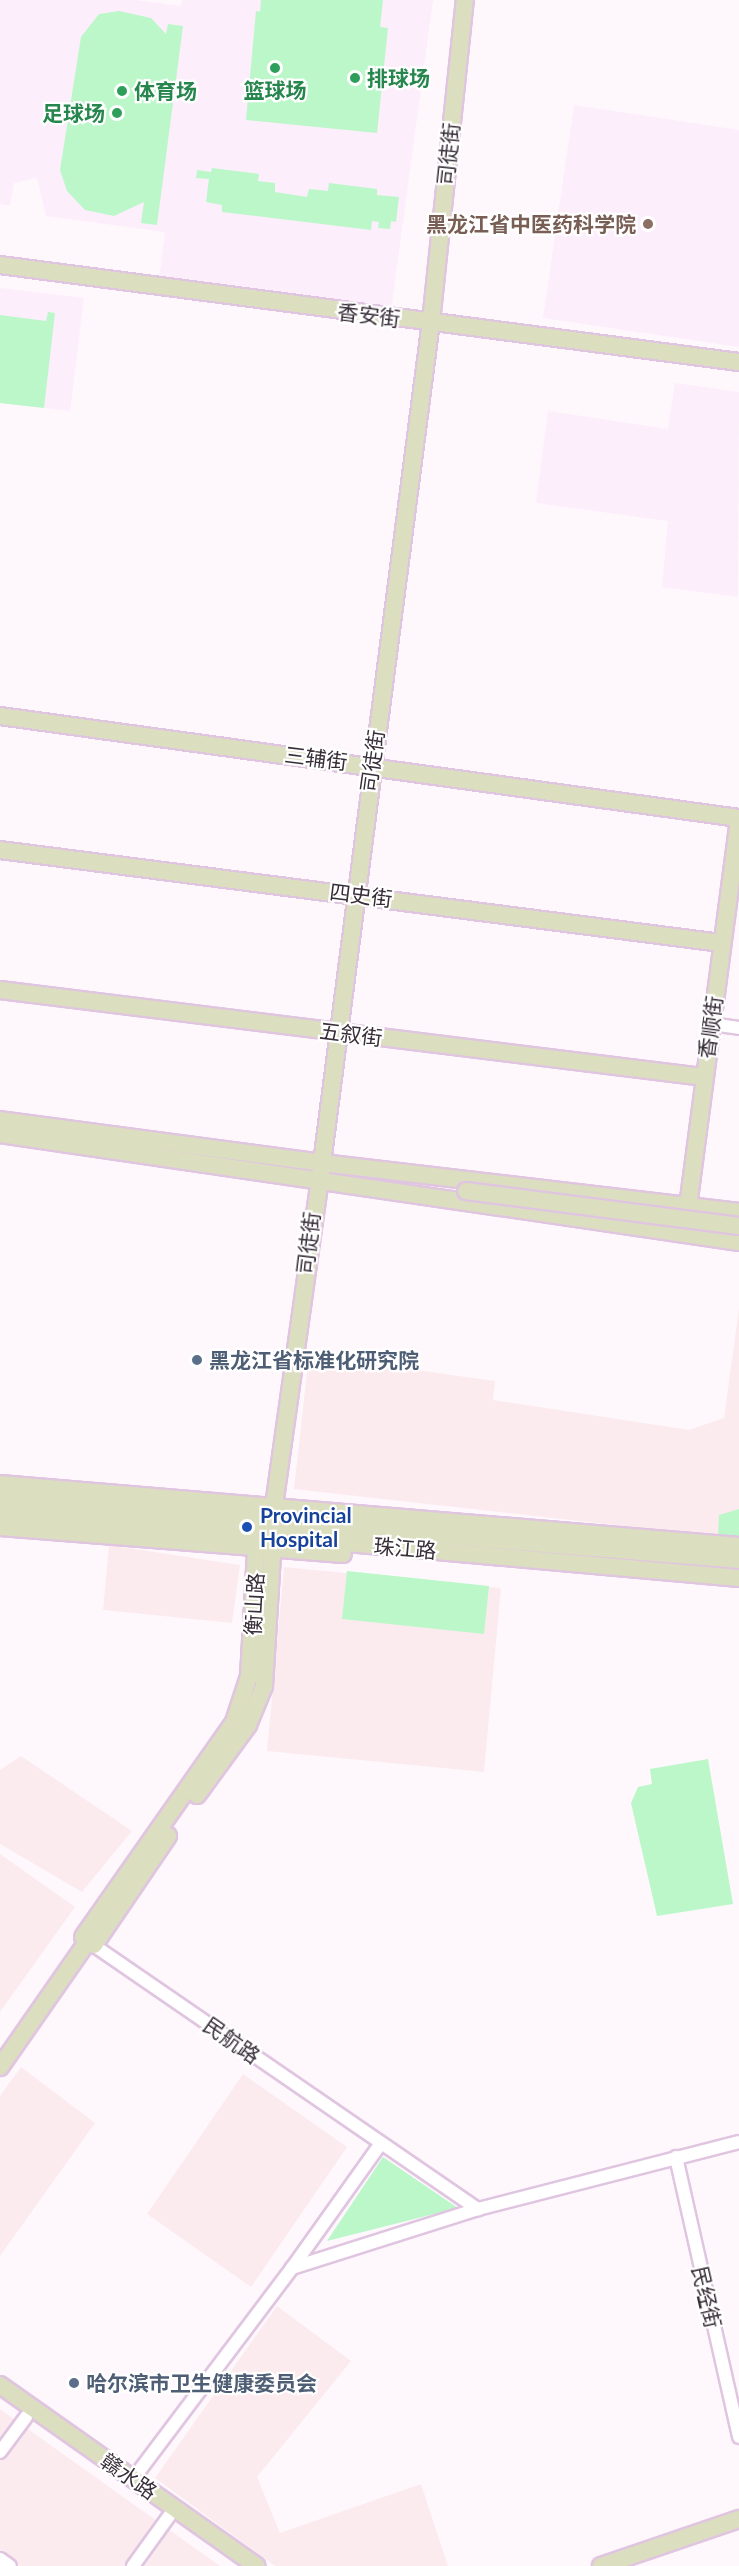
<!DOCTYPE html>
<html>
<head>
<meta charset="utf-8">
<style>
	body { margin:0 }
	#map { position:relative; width:739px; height:2566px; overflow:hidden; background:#fef8fd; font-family:Lato,"Noto Sans SC",sans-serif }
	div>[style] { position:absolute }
	.commercial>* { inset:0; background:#fcebee }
	.built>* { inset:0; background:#fceefb }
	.green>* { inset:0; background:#bbf7c9 }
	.roads { filter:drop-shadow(2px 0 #e0c5e0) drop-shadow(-2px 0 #e0c5e0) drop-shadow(0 2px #e0c5e0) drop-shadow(0 -2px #e0c5e0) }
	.street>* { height:12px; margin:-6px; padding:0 6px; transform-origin:6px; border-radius:6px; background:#fff }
	.secondary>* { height:16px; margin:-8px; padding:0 8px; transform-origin:8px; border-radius:8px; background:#dcdec0 }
	.bridges { filter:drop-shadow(2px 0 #e0c5e0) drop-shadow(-2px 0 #e0c5e0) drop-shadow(0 2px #e0c5e0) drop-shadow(0 -2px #e0c5e0) }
	.secondary-bridge>* { height:16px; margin:-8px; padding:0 8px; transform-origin:8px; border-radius:8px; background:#dcdec0 }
	.dots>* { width:16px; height:16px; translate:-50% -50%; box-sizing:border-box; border:3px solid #fff; border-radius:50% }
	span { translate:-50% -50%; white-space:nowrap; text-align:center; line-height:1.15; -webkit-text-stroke:4.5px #fff; paint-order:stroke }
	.leisure-label { font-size:21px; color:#27864d; font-weight:700 }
	.left { translate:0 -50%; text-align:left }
	.right { translate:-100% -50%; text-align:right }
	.street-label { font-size:21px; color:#382e38 }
	.education-label { font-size:21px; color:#785e54; font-weight:700 }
	.service-label { font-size:21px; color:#4e5e75; font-weight:700 }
	.transit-label { font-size:21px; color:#164399; font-weight:700 }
</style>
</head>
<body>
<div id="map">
	<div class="commercial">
		<i style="clip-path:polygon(739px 1308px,739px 1539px,294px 1489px,309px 1355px,495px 1381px,493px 1400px,689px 1430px,724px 1418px)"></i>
		<i style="clip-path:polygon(109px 1545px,240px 1565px,232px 1623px,103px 1610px)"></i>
		<i style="clip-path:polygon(284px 1567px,501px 1588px,484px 1772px,267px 1751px)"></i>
		<i style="clip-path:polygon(21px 1756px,132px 1831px,82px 1892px,0 1844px,0 1770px)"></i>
		<i style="clip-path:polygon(0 1854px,75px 1907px,0 2012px)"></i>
		<i style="clip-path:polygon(21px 2067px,95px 2123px,0 2256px,0 2096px)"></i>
		<i style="clip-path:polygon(243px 2074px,347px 2147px,251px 2287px,147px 2214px)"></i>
		<i style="clip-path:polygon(277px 2306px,351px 2361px,257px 2477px,280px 2533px,421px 2484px,448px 2566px,275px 2566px,155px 2478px)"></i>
		<i style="clip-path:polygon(0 2409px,220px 2566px,0 2566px)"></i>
	</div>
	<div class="built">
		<i style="clip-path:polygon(0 0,136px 0,181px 6px,182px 0,433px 0,390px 318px,158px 287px,165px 232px,46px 216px,37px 178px,14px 183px,10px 206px,0 204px)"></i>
		<i style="clip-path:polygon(574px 105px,739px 130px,739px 347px,543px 318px)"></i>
		<i style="clip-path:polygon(0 288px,84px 298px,70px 411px,0 403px)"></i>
		<i style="clip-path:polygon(675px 383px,739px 392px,738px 597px,662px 587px,668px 521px,536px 503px,548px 411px,668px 429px)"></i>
	</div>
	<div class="green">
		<i style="clip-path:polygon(261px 0,383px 0,380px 27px,388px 28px,377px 133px,246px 120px,256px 11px,260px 12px)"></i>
		<i style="clip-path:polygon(119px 11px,151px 18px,166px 34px,168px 24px,183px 26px,157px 225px,141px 223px,144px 202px,114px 216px,85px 210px,67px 191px,60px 170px,81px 37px,99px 14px)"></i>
		<i style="clip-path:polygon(212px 168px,259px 174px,258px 181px,275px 183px,275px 192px,307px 197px,309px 189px,328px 191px,329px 183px,377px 189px,377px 195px,399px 197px,396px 222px,391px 221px,390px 229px,378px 228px,379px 222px,372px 221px,371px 230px,222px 212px,222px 205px,206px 202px,209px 179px,196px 178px,197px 170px,211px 172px)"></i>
		<i style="clip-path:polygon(48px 312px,55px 313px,44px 408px,0 403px,0 315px,46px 321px)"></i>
		<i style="clip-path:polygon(739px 1509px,739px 1537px,718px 1536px,719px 1515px)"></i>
		<i style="clip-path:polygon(347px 1571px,489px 1586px,484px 1634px,342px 1619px)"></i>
		<i style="clip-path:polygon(708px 1759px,733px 1904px,657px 1916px,631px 1803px,638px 1787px,652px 1784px,650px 1769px)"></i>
		<i style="clip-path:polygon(383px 2157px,458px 2208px,327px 2241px)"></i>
	</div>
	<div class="roads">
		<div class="street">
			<i style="left:711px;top:1024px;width:28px;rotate:8deg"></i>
			<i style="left:89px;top:1942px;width:472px;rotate:34.5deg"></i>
			<i style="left:478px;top:2209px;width:269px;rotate:-14.4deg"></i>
			<i style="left:676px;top:2157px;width:287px;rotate:77.3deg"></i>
			<i style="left:292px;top:2268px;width:195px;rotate:-17.6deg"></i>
			<i style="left:0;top:2452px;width:44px;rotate:-53.4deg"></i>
			<i style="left:133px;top:2479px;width:264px;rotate:-53deg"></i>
			<i style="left:292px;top:2268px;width:153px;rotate:-54.5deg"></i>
			<i style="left:0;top:2559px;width:12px;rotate:35deg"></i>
			<i style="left:133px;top:2566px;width:62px;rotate:-54.2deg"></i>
		</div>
		<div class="secondary">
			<i style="left:0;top:265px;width:745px;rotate:7.48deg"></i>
			<i style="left:0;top:716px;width:746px;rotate:7.86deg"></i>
			<i style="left:0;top:850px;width:727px;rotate:7.35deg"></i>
			<i style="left:0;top:990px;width:708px;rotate:7.05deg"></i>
			<i style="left:0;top:1120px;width:325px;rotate:7.6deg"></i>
			<i style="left:322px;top:1163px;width:420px;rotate:6.7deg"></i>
			<i style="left:0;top:1134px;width:747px;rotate:8.31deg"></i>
			<i style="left:687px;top:1214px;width:397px;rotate:-82.5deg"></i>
			<i style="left:0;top:1484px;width:742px;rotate:4.8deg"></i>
			<i style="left:0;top:1499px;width:742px;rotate:4.72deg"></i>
			<i style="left:0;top:1512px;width:742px;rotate:5.1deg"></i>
			<i style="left:0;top:1527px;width:344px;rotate:4.5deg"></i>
			<i style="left:197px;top:1795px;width:87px;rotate:-53.9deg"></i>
			<i style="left:248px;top:1725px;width:42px;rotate:-67.7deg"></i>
			<i style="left:264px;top:1686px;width:148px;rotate:-86.5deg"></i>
			<i style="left:83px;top:1937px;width:263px;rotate:-54.9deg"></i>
			<i style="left:234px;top:1722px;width:48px;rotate:-71.9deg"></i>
			<i style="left:249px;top:1676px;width:141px;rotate:-86.8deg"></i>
			<i style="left:257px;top:1535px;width:34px;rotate:-60deg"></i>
			<i style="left:274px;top:1506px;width:346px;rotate:-82deg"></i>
			<i style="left:322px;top:1163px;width:848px;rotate:-82.62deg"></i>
			<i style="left:431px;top:322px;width:324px;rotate:-84deg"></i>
			<i style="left:94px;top:1945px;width:132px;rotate:-55.8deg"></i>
			<i style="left:0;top:2067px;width:154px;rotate:-55.1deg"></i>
			<i style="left:0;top:2385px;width:314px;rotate:35.2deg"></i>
			<i style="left:601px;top:2566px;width:146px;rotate:-18.8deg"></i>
		</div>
	</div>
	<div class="bridges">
		<div class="secondary-bridge">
			<i style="left:466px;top:1191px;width:275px;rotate:7.3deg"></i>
		</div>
	</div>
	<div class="dots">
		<i style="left:275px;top:68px;background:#2e9e5b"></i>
		<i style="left:355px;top:78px;background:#2e9e5b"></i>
		<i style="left:122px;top:91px;background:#2e9e5b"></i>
		<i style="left:117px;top:113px;background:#2e9e5b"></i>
		<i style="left:648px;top:224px;background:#8d6e63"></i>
		<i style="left:197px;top:1360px;background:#5c6f8a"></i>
		<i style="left:247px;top:1527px;background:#1a4fb4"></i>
		<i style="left:74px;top:2383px;background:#5c6f8a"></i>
	</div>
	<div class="leisure-label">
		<span class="left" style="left:367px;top:78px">排球场</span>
		<span style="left:275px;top:90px">篮球场</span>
		<span class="left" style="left:134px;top:91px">体育场</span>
		<span class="right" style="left:105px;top:113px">足球场</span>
	</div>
	<div class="street-label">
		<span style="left:448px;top:154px;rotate:-84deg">司徒街</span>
		<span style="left:369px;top:315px;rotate:7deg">香安街</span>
		<span style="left:316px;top:758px;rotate:7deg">三辅街</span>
		<span style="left:372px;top:761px;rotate:-82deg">司徒街</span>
		<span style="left:361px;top:895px;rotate:7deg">四史街</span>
		<span style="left:710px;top:1027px;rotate:-82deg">香顺街</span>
		<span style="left:351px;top:1034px;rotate:7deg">五叙街</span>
		<span style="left:308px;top:1243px;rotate:-83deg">司徒街</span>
		<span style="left:405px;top:1548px;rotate:5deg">珠江路</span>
		<span style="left:254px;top:1604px;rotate:-87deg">衡山路</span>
		<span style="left:232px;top:2040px;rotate:35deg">民航路</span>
		<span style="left:707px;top:2297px;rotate:77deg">民经街</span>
		<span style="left:129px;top:2476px;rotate:35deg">赣水路</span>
	</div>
	<div class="education-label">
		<span class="right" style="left:636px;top:224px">黑龙江省中医药科学院</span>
	</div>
	<div class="service-label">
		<span class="left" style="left:209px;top:1360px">黑龙江省标准化研究院</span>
		<span class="left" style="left:86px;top:2383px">哈尔滨市卫生健康委员会</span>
	</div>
	<div class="transit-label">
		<span class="left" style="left:260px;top:1527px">Provincial<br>Hospital</span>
	</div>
</div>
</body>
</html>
